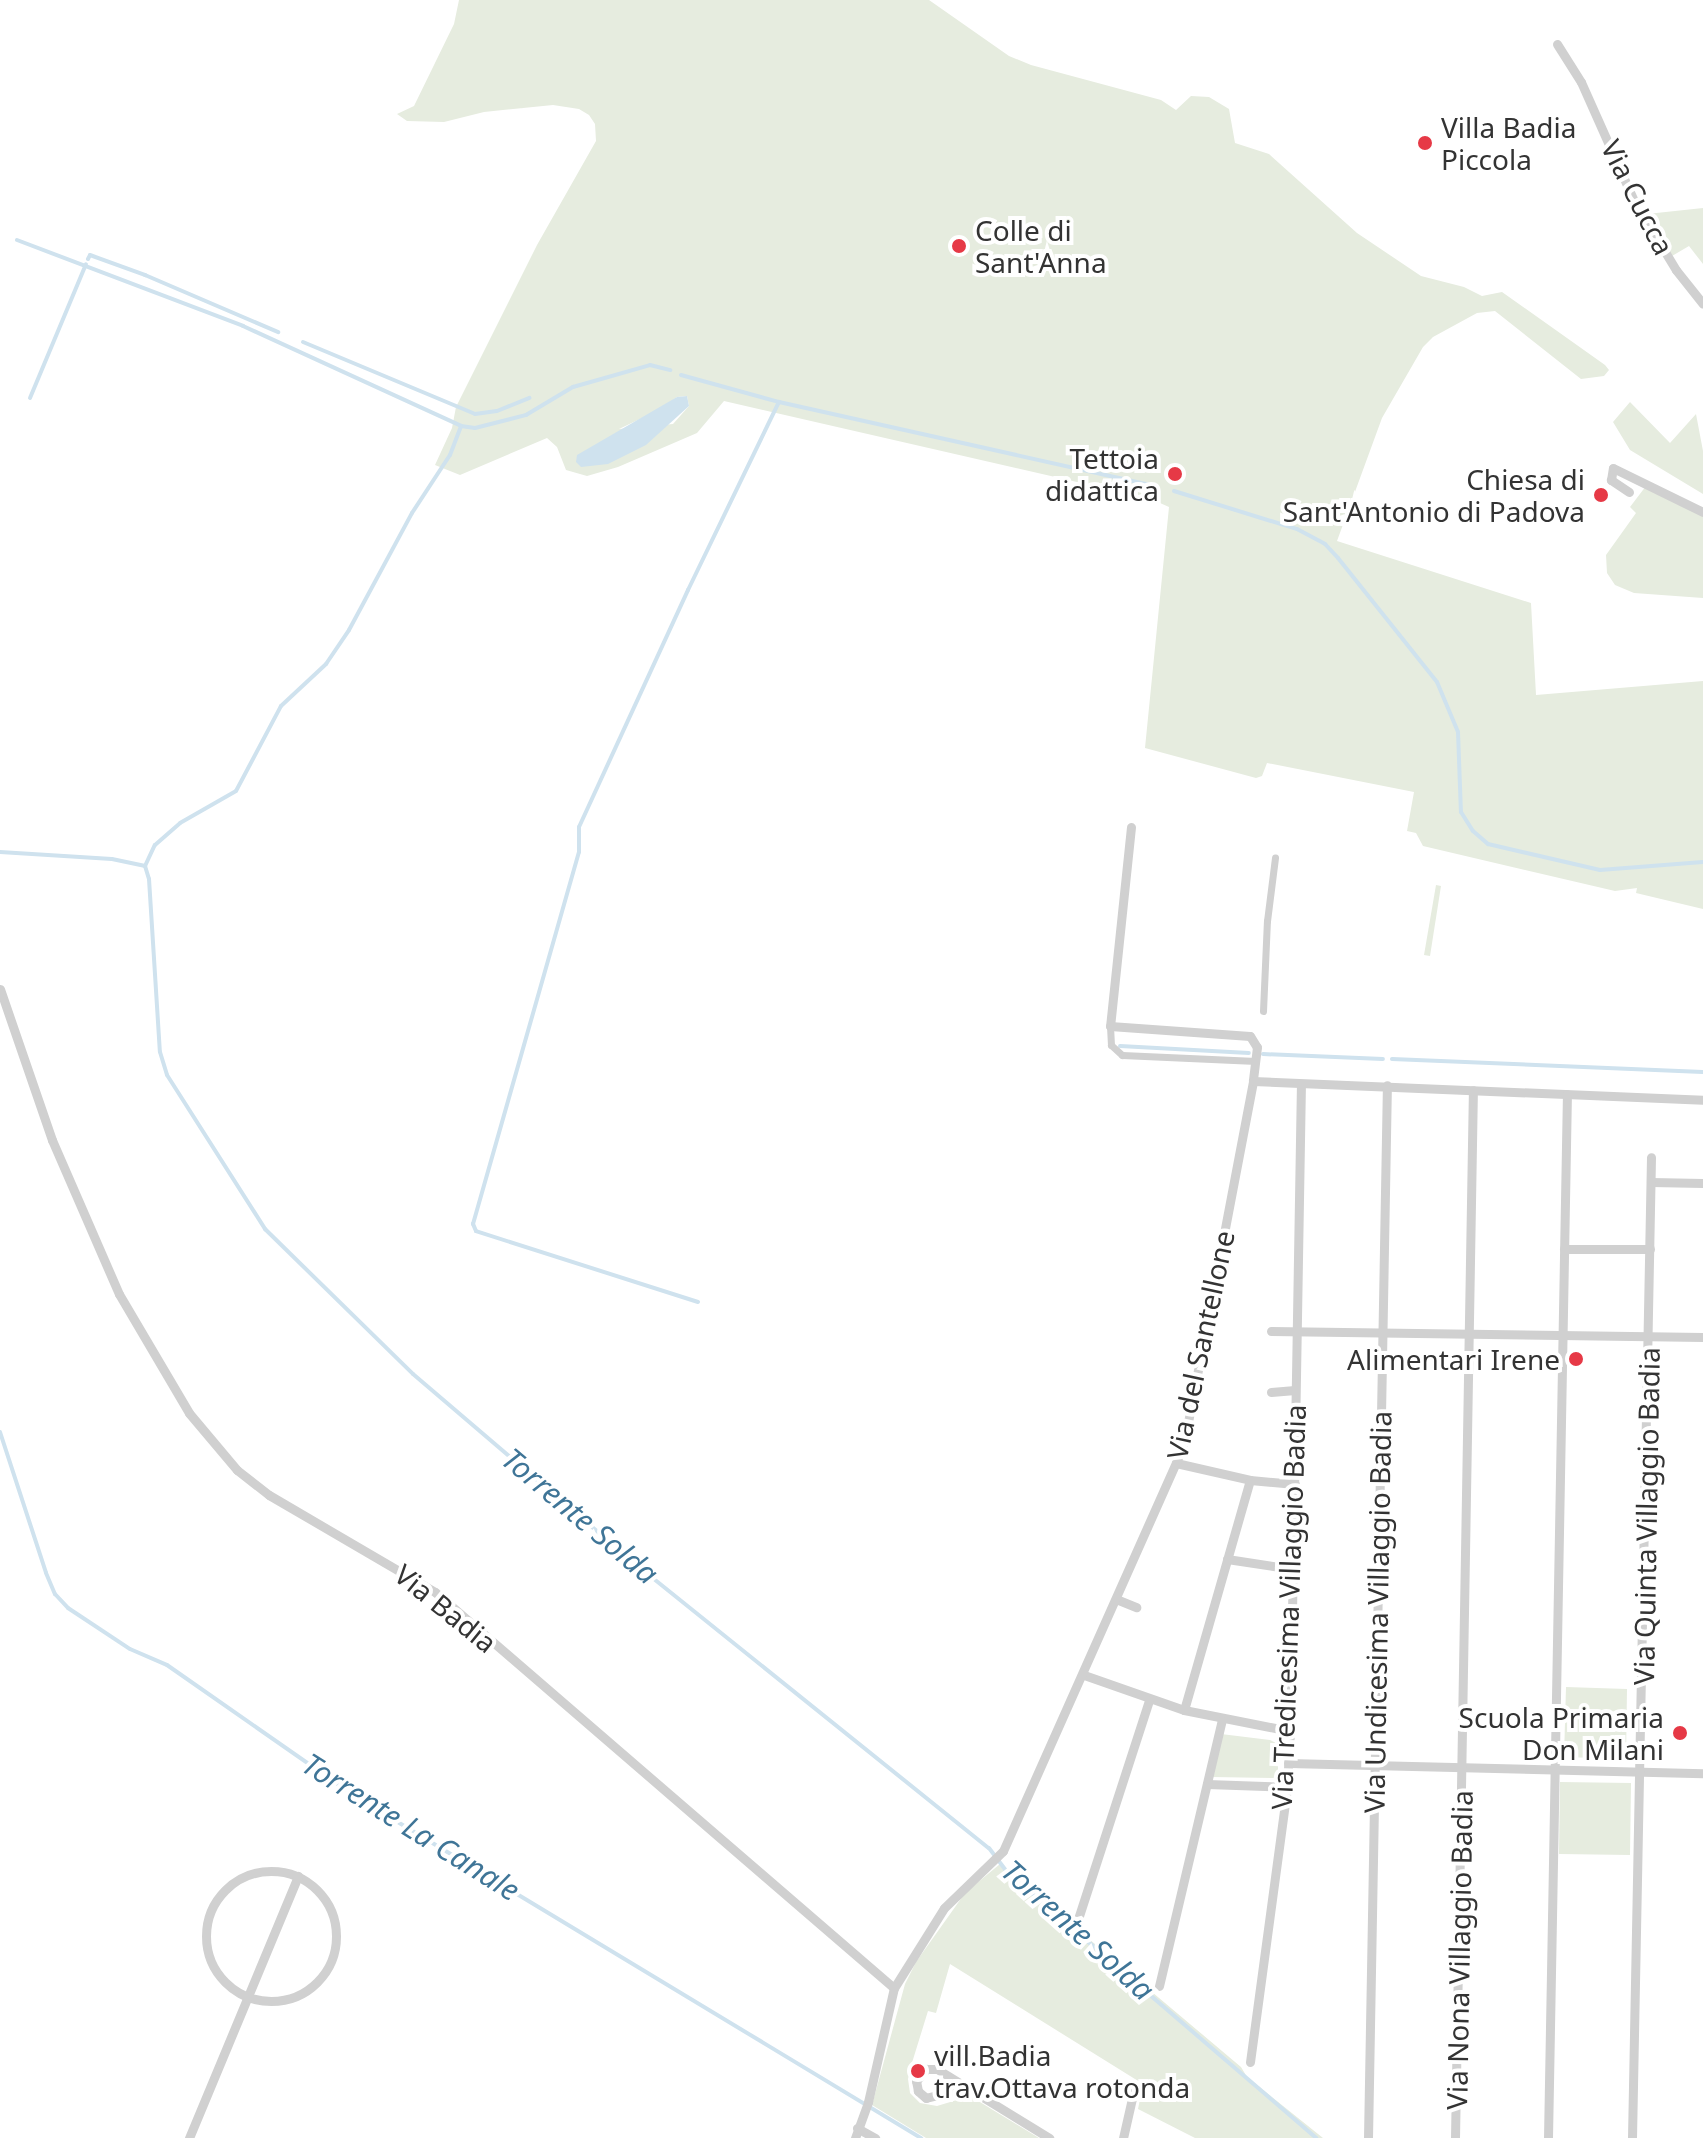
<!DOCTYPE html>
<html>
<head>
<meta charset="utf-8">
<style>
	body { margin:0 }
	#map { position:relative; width:1703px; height:2138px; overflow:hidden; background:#fff; font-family:"Noto Sans",sans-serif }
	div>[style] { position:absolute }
	.green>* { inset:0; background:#e6ecdf }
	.water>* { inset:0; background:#cfe2ee }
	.stream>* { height:4px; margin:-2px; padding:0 2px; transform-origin:2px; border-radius:2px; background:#cfe2ee }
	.pedestrian>* { height:7px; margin:-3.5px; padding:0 3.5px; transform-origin:3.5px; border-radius:3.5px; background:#d0d0d0 }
	.minor>* { height:9px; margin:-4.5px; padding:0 4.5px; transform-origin:4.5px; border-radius:4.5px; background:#d0d0d0 }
	.minor>.ring { margin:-4.5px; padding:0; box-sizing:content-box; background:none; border:9px solid #d0d0d0; border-radius:50% }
	.dots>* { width:22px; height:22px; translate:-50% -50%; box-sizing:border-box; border:4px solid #fff; border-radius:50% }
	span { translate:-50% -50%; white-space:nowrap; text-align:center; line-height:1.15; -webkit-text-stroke:8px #fff; paint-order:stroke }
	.poi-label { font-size:28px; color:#333 }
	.left { translate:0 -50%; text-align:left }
	.right { translate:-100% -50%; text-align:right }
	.street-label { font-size:28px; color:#333 }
	.water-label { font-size:30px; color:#3f7597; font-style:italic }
</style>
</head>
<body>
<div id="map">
	<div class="green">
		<i style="clip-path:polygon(evenodd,459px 0,929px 0,1009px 56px,1031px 65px,1161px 100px,1176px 110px,1191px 96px,1209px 97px,1229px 109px,1235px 143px,1269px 154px,1357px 233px,1421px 276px,1464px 287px,1482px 296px,1502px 292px,1605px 365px,1609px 370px,1604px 376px,1581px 379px,1495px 311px,1477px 313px,1433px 337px,1423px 347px,1382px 418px,1337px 541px,1531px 603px,1536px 695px,1703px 681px,1703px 909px,1636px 893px,1637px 888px,1615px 891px,1423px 846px,1416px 833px,1407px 831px,1414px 792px,1267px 763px,1262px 776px,1256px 778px,1145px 748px,1169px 507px,1151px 499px,724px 401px,697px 433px,618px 467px,587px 476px,566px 470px,557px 447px,547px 438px,460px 475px,435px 465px,452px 428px,456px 407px,537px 245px,596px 141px,595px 124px,589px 115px,579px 109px,553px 105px,484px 112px,444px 122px,407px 121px,397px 114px,414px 106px,454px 24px,459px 0,687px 396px,689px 406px,673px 424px,619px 429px,661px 409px,677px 397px,687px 396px)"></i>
		<i style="clip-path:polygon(1703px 208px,1703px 264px,1689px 246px,1672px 256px,1647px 214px)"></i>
		<i style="clip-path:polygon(1630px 402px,1670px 443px,1696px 414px,1703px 451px,1703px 494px,1630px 450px,1613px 422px)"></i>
		<i style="clip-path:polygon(1646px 486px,1703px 515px,1703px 598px,1634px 593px,1615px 585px,1607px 573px,1606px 555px,1636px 513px,1630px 507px)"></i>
		<i style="clip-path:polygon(1436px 885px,1441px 886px,1430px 956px,1424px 955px)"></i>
		<i style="clip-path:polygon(1566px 1687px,1627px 1689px,1626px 1759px,1564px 1757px)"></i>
		<i style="clip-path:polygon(1221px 1734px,1270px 1740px,1278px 1744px,1278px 1772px,1275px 1778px,1212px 1777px)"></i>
		<i style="clip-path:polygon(1560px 1782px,1631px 1783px,1630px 1855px,1559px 1854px)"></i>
		<i style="clip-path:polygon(1000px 1864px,1241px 2067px,1247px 2077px,1323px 2138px,1195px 2138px,1138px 2109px,1143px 2084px,950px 1964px,936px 2013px,928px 2011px,911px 2066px,908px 2079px,910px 2093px,920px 2103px,937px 2106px,970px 2096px,1039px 2138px,926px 2138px,872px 2105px,905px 1984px,916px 1962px,965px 1893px)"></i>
	</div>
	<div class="water">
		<i style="clip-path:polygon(687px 396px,689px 406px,646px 445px,608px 464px,581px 467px,576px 462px,577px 455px,677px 397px)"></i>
	</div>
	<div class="stream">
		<i style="left:17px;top:240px;width:242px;rotate:20.8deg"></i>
		<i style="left:243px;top:326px;width:240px;rotate:24.6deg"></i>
		<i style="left:461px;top:426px;width:14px;rotate:8deg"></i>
		<i style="left:475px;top:428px;width:53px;rotate:-14.3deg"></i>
		<i style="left:526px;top:415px;width:55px;rotate:-30.8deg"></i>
		<i style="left:573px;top:387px;width:80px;rotate:-15.9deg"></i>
		<i style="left:650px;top:365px;width:21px;rotate:14deg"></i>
		<i style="left:88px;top:259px;width:4px;rotate:-63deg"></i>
		<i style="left:90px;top:255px;width:59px;rotate:20deg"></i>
		<i style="left:145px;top:275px;width:145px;rotate:23.2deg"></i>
		<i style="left:303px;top:342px;width:186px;rotate:22.7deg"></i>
		<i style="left:475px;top:414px;width:22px;rotate:-8deg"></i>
		<i style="left:497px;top:411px;width:35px;rotate:-22deg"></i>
		<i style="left:681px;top:375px;width:102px;rotate:15.4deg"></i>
		<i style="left:779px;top:402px;width:385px;rotate:12.6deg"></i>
		<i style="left:30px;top:398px;width:145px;rotate:-67.3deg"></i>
		<i style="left:1174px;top:491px;width:129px;rotate:17.2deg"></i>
		<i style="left:1297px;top:529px;width:32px;rotate:28deg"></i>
		<i style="left:1325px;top:544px;width:19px;rotate:47deg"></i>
		<i style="left:1338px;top:558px;width:159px;rotate:51.4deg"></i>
		<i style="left:1437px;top:682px;width:54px;rotate:67.2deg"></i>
		<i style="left:1458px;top:732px;width:80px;rotate:87.9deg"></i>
		<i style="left:1461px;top:812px;width:22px;rotate:58deg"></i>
		<i style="left:1473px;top:831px;width:20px;rotate:41deg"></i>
		<i style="left:1488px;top:844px;width:115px;rotate:13.1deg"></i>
		<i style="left:1600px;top:870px;width:103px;rotate:-4.4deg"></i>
		<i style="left:0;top:852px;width:112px;rotate:3.6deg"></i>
		<i style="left:112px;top:859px;width:34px;rotate:12deg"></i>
		<i style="left:145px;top:866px;width:14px;rotate:73deg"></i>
		<i style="left:149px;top:879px;width:173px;rotate:86.4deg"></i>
		<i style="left:160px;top:1052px;width:24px;rotate:73deg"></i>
		<i style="left:167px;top:1075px;width:183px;rotate:57.5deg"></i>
		<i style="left:265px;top:1229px;width:207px;rotate:44.4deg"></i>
		<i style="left:413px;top:1374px;width:304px;rotate:40.5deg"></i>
		<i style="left:644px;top:1571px;width:442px;rotate:38.8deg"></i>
		<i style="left:989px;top:1848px;width:30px;rotate:53deg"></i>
		<i style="left:1007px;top:1872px;width:408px;rotate:40.7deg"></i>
		<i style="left:145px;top:866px;width:23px;rotate:-65deg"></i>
		<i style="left:155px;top:845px;width:33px;rotate:-41deg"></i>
		<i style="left:180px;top:823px;width:64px;rotate:-29.7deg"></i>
		<i style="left:236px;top:791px;width:96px;rotate:-62.1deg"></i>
		<i style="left:281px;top:706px;width:62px;rotate:-43deg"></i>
		<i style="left:326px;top:664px;width:41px;rotate:-55.9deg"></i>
		<i style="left:349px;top:630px;width:133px;rotate:-61.7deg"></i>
		<i style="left:412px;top:513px;width:69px;rotate:-56.8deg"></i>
		<i style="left:450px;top:455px;width:31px;rotate:-69deg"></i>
		<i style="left:1120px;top:1046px;width:129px;rotate:3.1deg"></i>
		<i style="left:1263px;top:1054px;width:120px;rotate:2.4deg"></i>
		<i style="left:1392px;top:1059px;width:311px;rotate:2.4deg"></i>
		<i style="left:698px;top:1302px;width:233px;rotate:-162.3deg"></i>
		<i style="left:476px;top:1231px;width:8px;rotate:-113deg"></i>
		<i style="left:473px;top:1224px;width:387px;rotate:-74.1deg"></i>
		<i style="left:579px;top:852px;width:25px;rotate:-90deg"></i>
		<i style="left:579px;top:827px;width:261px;rotate:-65.3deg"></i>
		<i style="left:688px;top:590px;width:209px;rotate:-64.2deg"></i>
		<i style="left:0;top:1432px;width:148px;rotate:71.9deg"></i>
		<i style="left:46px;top:1573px;width:23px;rotate:67deg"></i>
		<i style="left:55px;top:1594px;width:19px;rotate:47deg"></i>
		<i style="left:68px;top:1608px;width:74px;rotate:33.5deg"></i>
		<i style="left:130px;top:1649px;width:40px;rotate:23.4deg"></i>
		<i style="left:167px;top:1665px;width:233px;rotate:34.9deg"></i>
		<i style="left:358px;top:1798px;width:658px;rotate:31.13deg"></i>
	</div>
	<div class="pedestrian">
		<i style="left:1263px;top:1011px;width:90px;rotate:-87.5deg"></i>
		<i style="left:1267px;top:921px;width:64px;rotate:-82.8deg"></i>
		<i style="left:1110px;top:1026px;width:19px;rotate:87deg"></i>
		<i style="left:1111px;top:1045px;width:15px;rotate:42deg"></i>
		<i style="left:1122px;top:1055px;width:134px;rotate:2.6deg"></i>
	</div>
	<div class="minor">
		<i style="left:1557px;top:44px;width:45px;rotate:57.7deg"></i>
		<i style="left:1581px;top:82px;width:128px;rotate:66deg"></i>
		<i style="left:1633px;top:199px;width:83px;rotate:58.8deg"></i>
		<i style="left:1676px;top:270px;width:43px;rotate:51.5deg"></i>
		<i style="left:1629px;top:492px;width:22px;rotate:-146deg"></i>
		<i style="left:1611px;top:480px;width:12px;rotate:-81deg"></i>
		<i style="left:1613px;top:468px;width:100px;rotate:26.1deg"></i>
		<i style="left:1131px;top:827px;width:200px;rotate:96deg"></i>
		<i style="left:1110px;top:1026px;width:140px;rotate:4.1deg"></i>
		<i style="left:1250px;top:1036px;width:13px;rotate:58deg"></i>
		<i style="left:1257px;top:1047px;width:34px;rotate:97deg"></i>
		<i style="left:0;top:989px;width:160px;rotate:71deg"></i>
		<i style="left:52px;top:1140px;width:168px;rotate:66.5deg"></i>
		<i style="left:119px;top:1294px;width:138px;rotate:59.5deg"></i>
		<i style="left:189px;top:1413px;width:75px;rotate:49.9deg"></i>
		<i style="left:237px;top:1470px;width:41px;rotate:38deg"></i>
		<i style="left:269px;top:1495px;width:192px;rotate:30.3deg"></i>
		<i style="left:435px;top:1592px;width:606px;rotate:40.79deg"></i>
		<i style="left:1651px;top:1182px;width:52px;rotate:1.1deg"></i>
		<i style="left:1564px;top:1249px;width:86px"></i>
		<i style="left:1271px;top:1331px;width:432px;rotate:0.8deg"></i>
		<i style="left:1271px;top:1392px;width:24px;rotate:-5deg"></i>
		<i style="left:1176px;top:1463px;width:76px;rotate:12.9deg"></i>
		<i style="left:1250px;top:1480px;width:45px;rotate:5.1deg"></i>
		<i style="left:1227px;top:1559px;width:66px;rotate:8.7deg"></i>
		<i style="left:1116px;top:1599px;width:22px;rotate:22deg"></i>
		<i style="left:1084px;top:1675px;width:106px;rotate:19.3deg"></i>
		<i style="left:1184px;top:1710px;width:108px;rotate:11.2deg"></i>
		<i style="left:1184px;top:1710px;width:239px;rotate:-74deg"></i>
		<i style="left:1288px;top:1763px;width:415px;rotate:1.4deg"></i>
		<i style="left:1207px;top:1784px;width:80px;rotate:2.1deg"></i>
		<i class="ring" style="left:206px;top:1871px;width:121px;height:121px"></i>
		<i style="left:1077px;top:1922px;width:233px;rotate:-72deg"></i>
		<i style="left:1159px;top:1986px;width:273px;rotate:-76.7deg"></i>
		<i style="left:1250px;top:2062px;width:277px;rotate:-82.3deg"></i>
		<i style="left:1287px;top:1787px;width:56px;rotate:-86.9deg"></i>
		<i style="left:1290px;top:1731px;width:647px;rotate:-89.03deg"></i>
		<i style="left:975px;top:2093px;width:17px;rotate:-170deg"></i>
		<i style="left:958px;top:2090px;width:33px;rotate:166deg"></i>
		<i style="left:926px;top:2098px;width:11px;rotate:-139deg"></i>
		<i style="left:918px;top:2091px;width:10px;rotate:-101deg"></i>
		<i style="left:916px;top:2081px;width:16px;rotate:-50deg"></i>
		<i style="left:926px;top:2069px;width:11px"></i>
		<i style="left:937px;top:2069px;width:132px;rotate:31.6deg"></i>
		<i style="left:857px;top:2128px;width:21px;rotate:29deg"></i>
		<i style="left:189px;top:2138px;width:284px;rotate:-67.4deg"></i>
		<i style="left:855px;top:2138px;width:38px;rotate:-70deg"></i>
		<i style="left:868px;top:2102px;width:117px;rotate:-77.2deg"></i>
		<i style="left:894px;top:1988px;width:94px;rotate:-58deg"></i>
		<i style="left:944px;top:1908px;width:82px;rotate:-44deg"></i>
		<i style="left:1003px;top:1851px;width:425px;rotate:-66deg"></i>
		<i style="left:1176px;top:1463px;width:27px;rotate:-70deg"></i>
		<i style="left:1185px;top:1438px;width:363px;rotate:-79.2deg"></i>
		<i style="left:1253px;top:1081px;width:450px;rotate:2.4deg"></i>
		<i style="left:1123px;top:2138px;width:54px;rotate:-77.2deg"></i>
		<i style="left:1368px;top:2138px;width:1053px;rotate:-88.97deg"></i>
		<i style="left:1455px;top:2138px;width:1048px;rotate:-89.02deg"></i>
		<i style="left:1548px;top:2138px;width:1044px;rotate:-88.96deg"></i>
		<i style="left:1632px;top:2138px;width:981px;rotate:-88.89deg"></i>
	</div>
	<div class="dots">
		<i style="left:1425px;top:143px;background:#e63946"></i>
		<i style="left:959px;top:246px;background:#e63946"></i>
		<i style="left:1175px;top:474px;background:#e63946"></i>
		<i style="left:1601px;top:495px;background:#e63946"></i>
		<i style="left:1576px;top:1359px;background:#e63946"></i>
		<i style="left:1680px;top:1733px;background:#e63946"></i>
		<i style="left:918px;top:2071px;background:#e63946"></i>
	</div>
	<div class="poi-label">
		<span class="left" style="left:1441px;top:143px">Villa Badia<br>Piccola</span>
		<span class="left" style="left:975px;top:246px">Colle di<br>Sant'Anna</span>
		<span class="right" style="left:1159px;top:474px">Tettoia<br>didattica</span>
		<span class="right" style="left:1585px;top:495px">Chiesa di<br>Sant'Antonio di Padova</span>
		<span class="right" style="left:1560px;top:1359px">Alimentari Irene</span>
		<span class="right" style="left:1664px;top:1733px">Scuola Primaria<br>Don Milani</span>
		<span class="left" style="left:934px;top:2071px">vill.Badia<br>trav.Ottava rotonda</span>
	</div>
	<div class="street-label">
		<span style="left:1638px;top:197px;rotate:63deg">Via Cucca</span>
		<span style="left:1200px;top:1345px;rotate:-78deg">Via del Santellone</span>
		<span style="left:1646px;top:1516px;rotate:-89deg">Via Quinta Villaggio Badia</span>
		<span style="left:1288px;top:1607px;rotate:-88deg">Via Tredicesima Villaggio Badia</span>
		<span style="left:446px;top:1608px;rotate:39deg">Via Badia</span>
		<span style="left:1377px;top:1612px;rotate:-89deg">Via Undicesima Villaggio Badia</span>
		<span style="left:1459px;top:1950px;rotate:-89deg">Via Nona Villaggio Badia</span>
	</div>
	<div class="water-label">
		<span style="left:580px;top:1516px;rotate:40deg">Torrente Solda</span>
		<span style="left:411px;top:1827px;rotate:32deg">Torrente La Canale</span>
		<span style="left:1078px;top:1930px;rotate:42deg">Torrente Solda</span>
	</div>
</div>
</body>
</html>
